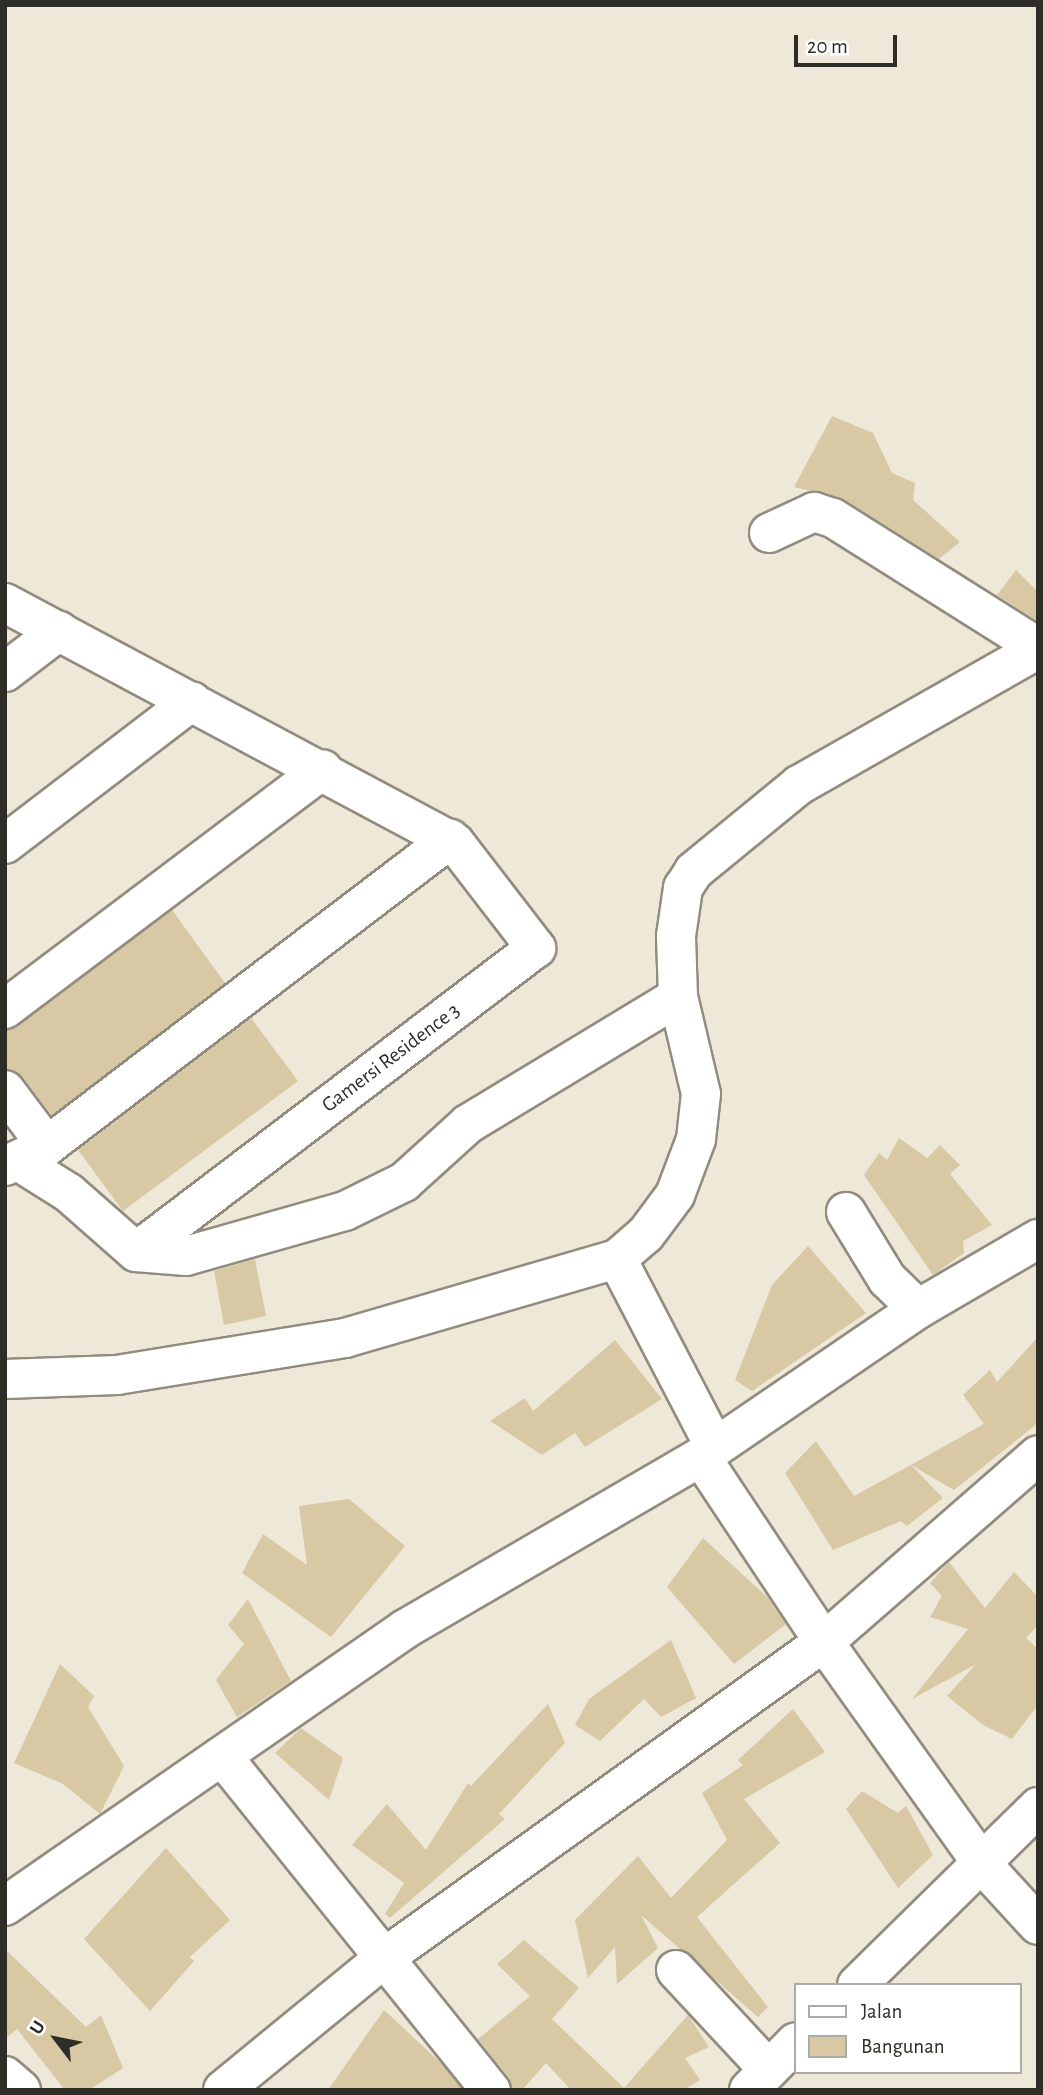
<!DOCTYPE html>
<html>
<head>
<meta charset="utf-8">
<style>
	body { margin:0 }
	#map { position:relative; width:1043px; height:2095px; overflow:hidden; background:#eee8d9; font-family:"Alegreya Sans",sans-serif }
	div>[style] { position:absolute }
	.building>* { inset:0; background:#d8c8a4 }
	.roads { filter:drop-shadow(2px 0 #928c7f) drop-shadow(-2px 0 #928c7f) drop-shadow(0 2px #928c7f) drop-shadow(0 -2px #928c7f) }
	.minor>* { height:38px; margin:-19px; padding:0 19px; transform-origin:19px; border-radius:19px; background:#fff }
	span { translate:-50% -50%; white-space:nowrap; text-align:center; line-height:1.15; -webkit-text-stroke:7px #fff; paint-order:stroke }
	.street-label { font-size:21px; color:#2f2d28 }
	.frame { position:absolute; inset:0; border:7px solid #2f2d28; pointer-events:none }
	.legend { position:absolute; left:794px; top:1983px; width:228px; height:91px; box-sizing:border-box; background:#fff; border:2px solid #acaba9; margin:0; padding:9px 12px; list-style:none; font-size:21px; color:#2f2d28 }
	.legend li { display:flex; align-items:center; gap:14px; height:35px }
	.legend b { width:35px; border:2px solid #acaba9 }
	.north { position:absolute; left:21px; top:2004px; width:70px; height:70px; -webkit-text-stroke:5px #fff; paint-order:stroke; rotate:302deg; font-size:19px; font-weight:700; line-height:28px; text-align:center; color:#2f2d28 }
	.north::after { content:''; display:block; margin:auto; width:24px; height:32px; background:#2f2d28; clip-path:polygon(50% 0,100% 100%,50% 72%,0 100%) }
	.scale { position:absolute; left:794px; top:35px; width:103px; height:32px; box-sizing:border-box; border:4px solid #2f2d28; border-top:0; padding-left:9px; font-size:21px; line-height:24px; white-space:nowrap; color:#2f2d28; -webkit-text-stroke:5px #fff; paint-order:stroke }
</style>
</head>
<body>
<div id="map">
	<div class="building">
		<i style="clip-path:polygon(832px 416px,873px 433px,892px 473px,915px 483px,913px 500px,960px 542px,939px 559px,844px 499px,794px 487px)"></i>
		<i style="clip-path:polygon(1016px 570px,1038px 592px,1038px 621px,997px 595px)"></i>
		<i style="clip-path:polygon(172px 910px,225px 983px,52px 1115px,22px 1076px,5px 1069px,5px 1030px,18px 1026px)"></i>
		<i style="clip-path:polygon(251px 1018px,298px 1081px,123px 1211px,78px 1150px)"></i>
		<i style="clip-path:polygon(899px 1138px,927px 1158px,940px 1145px,960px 1165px,950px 1174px,992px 1225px,963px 1241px,964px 1253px,933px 1275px,864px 1175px,879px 1153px,887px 1160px)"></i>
		<i style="clip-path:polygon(808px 1246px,866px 1313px,752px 1391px,735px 1380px,772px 1285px)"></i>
		<i style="clip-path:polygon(255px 1259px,266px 1316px,224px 1325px,214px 1271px)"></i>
		<i style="clip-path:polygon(1038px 1337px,1038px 1423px,954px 1490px,911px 1465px,984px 1424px,963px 1395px,990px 1370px,997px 1382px)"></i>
		<i style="clip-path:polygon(615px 1340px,662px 1399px,585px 1447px,575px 1433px,542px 1455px,490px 1421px,525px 1398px,533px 1411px)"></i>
		<i style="clip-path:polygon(816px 1441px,854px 1496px,911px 1465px,943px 1498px,907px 1526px,901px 1521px,833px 1550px,785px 1473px)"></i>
		<i style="clip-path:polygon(349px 1499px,405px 1546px,331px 1637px,242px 1573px,263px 1534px,307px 1565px,299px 1506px)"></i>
		<i style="clip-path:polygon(703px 1538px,768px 1598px,786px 1624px,734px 1664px,667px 1587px)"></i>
		<i style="clip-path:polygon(949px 1562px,985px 1608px,1014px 1572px,1038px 1597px,1038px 1625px,1026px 1638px,1038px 1649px,1038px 1705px,1012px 1739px,983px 1725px,947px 1696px,976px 1664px,912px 1699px,968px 1629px,930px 1617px,942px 1596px,930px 1583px)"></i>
		<i style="clip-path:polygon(248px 1599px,291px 1681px,237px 1717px,216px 1680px,244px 1644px,228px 1625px)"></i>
		<i style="clip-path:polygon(671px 1640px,696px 1698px,661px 1717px,644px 1699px,600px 1741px,575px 1725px,589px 1699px)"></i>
		<i style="clip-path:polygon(60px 1664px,94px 1696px,88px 1707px,124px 1766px,100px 1814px,63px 1784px,14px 1763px)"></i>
		<i style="clip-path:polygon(548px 1704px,565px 1743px,499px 1814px,505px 1819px,390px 1918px,385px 1914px,404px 1883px,352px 1845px,387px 1804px,426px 1850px,468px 1783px,471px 1786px)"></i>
		<i style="clip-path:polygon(793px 1709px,825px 1752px,744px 1799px,780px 1843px,697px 1917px,768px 2007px,758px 2017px,641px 1915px,658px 1948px,617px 1984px,615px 1947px,588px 1978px,575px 1920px,638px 1856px,671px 1898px,727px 1840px,702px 1793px,743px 1765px,738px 1760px)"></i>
		<i style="clip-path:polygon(301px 1728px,343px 1758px,329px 1800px,275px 1753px)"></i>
		<i style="clip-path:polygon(862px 1791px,898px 1813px,906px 1806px,933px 1855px,898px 1888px,846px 1809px)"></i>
		<i style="clip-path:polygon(166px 1848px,230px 1920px,190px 1957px,194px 1961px,150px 2011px,84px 1939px)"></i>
		<i style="clip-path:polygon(524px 1940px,579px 1988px,552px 2019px,624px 2088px,688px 2015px,709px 2047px,685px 2058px,700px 2080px,684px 2090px,571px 2090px,546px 2063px,522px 2090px,512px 2090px,508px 2076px,478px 2039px,530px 1996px,497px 1964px)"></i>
		<i style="clip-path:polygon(5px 1949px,86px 2027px,101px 2015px,123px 2068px,89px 2090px,65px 2090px,17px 2029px,5px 2039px)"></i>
		<i style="clip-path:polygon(384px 2010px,444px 2066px,463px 2090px,328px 2090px)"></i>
	</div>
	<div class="roads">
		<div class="minor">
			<i style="left:769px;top:533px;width:50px;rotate:-25deg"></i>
			<i style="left:814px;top:512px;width:20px;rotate:18deg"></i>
			<i style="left:833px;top:518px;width:242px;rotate:32.2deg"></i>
			<i style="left:5px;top:603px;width:510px;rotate:28.07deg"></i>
			<i style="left:455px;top:843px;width:133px;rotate:52.4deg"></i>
			<i style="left:536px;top:948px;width:502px;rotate:142.77deg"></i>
			<i style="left:5px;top:672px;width:68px;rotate:-37.2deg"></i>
			<i style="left:5px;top:844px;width:235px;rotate:-37.4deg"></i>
			<i style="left:5px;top:1009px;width:398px;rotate:-37deg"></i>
			<i style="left:5px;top:1090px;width:70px;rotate:53.1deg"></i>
			<i style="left:18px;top:1161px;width:60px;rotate:32.1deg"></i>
			<i style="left:69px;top:1193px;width:89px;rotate:41.4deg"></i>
			<i style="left:136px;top:1252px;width:50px;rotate:4.6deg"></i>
			<i style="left:186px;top:1256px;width:165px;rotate:-15.8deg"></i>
			<i style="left:345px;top:1211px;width:66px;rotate:-26.2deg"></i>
			<i style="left:404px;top:1182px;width:86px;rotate:-42.2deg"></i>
			<i style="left:468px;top:1124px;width:245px;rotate:-31.2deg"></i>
			<i style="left:5px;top:1166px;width:47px;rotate:-25.5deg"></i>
			<i style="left:47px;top:1146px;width:507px;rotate:-37.3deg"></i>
			<i style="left:846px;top:1212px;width:79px;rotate:58.5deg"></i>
			<i style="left:887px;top:1279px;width:43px;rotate:44.1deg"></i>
			<i style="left:617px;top:1259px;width:212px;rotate:62.5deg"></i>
			<i style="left:5px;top:1379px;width:112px;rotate:-2deg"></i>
			<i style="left:117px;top:1375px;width:231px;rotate:-9.2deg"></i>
			<i style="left:345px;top:1338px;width:283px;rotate:-16.2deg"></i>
			<i style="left:617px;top:1259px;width:38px;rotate:-41deg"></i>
			<i style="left:646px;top:1234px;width:49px;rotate:-53.4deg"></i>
			<i style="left:675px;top:1195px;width:60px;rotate:-69.4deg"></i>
			<i style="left:696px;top:1139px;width:45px;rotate:-83.7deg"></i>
			<i style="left:701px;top:1094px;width:100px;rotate:-103.3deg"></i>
			<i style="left:678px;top:997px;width:61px;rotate:-91.9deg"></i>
			<i style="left:676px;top:936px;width:49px;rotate:-81.7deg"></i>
			<i style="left:683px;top:888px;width:20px;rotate:-57deg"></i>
			<i style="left:694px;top:871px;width:136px;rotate:-39.3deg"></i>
			<i style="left:799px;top:785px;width:275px;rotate:-29.6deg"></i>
			<i style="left:701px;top:1457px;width:222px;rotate:56.4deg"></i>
			<i style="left:824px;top:1642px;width:274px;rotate:54.5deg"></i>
			<i style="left:983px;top:1865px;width:81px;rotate:47.5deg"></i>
			<i style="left:222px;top:1756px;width:429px;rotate:51.2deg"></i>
			<i style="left:5px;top:1906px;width:487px;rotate:-34.7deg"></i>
			<i style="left:405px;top:1629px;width:342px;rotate:-30.2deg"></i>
			<i style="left:701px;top:1457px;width:263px;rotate:-34.3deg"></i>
			<i style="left:918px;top:1309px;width:139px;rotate:-30.3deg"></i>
			<i style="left:676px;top:1970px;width:135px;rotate:47.1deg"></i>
			<i style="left:857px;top:1985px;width:254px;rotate:-44.5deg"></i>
			<i style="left:5px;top:2076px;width:21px;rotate:41deg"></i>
			<i style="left:223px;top:2090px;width:208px;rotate:-39.3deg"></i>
			<i style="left:384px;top:1958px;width:542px;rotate:-35.69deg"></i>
			<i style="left:824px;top:1642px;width:284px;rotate:-41.1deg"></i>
			<i style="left:749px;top:2090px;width:67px;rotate:-45.6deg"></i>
		</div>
	</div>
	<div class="street-label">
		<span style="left:391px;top:1058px;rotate:-37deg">Gamersi Residence 3</span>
	</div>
	<div class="frame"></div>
	<ul class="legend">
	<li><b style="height:9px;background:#fff"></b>Jalan</li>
	<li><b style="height:19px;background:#d8c8a4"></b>Bangunan</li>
	</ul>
	<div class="north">U</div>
	<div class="scale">20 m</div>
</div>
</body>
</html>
